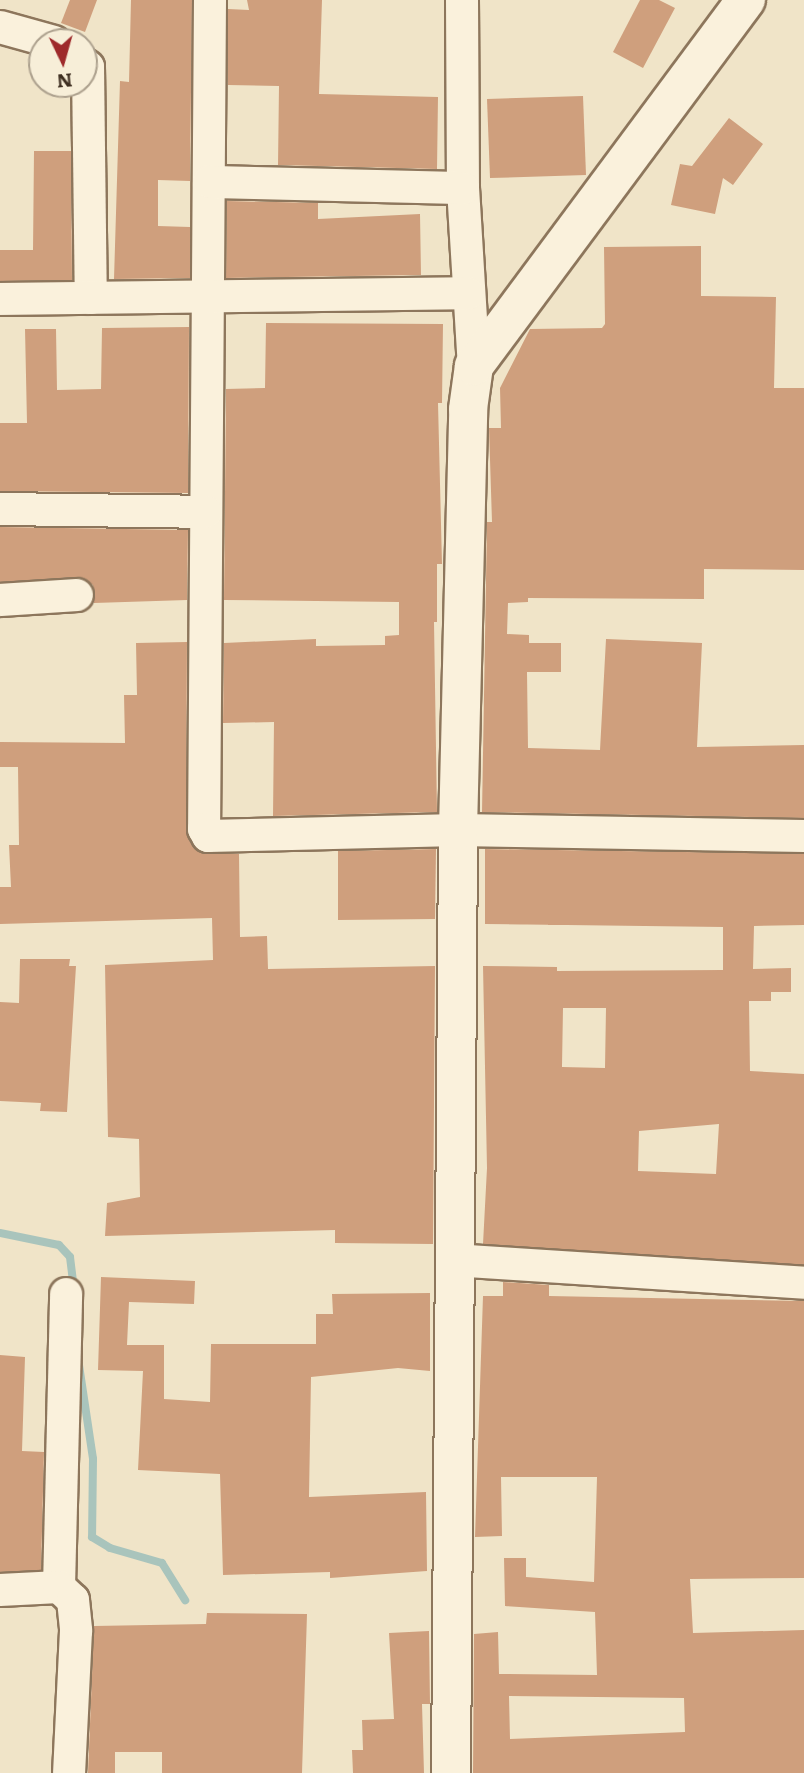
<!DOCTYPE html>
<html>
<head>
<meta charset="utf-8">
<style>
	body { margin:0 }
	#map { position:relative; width:804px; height:1773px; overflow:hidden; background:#f0e4c8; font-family:Literata,serif }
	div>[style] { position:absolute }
	.stream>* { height:8px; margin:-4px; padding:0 4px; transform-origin:4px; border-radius:4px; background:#a9c4bc }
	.building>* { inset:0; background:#cf9f7d }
	.roads { filter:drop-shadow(2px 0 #8d765c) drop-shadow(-2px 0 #8d765c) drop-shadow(0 2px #8d765c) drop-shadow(0 -2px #8d765c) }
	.street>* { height:32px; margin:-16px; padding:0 16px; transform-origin:16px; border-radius:16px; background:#faf1dc }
	.secondary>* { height:38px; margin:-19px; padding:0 19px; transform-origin:19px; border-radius:19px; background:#faf1dc }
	span { translate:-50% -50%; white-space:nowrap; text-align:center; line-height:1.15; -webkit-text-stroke:6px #f7eed8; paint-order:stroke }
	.north { position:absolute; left:28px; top:28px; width:70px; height:70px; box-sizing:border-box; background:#f7eed8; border:2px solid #ada18e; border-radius:50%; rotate:175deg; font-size:19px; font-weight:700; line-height:28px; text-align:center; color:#3d2e20 }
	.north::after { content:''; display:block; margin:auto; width:24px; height:32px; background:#9e2a2b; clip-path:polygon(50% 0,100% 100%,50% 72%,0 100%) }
</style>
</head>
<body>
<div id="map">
	<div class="stream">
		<i style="left:0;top:1233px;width:60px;rotate:11.5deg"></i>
		<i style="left:59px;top:1245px;width:16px;rotate:47deg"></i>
		<i style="left:70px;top:1257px;width:32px;rotate:83deg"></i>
		<i style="left:79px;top:1365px;width:95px;rotate:81.5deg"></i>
		<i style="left:93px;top:1459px;width:78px;rotate:90.7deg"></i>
		<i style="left:92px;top:1537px;width:21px;rotate:31deg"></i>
		<i style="left:110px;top:1548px;width:54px;rotate:16.1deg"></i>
		<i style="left:162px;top:1563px;width:44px;rotate:58.1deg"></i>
	</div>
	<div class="building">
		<i style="clip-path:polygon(70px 0,97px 0,85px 32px,61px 23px)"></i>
		<i style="clip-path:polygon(131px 0,192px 0,190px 181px,158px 180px,158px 226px,190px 227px,190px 278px,114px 279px,120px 81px,129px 82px)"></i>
		<i style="clip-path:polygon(247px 0,322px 0,319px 94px,438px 97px,437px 169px,278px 165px,279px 86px,228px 85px,228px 9px,249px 10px)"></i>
		<i style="clip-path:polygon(640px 0,659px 0,675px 8px,643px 68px,613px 52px)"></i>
		<i style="clip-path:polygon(583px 96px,586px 175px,490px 178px,487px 99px)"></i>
		<i style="clip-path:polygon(729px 118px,763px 144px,733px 185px,723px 178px,715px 214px,671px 205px,680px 164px,692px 166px)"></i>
		<i style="clip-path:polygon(34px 151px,71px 151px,72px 280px,0 281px,0 250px,33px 250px)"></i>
		<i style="clip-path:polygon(227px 201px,318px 203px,318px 219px,420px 214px,421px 275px,226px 278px)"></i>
		<i style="clip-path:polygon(701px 246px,701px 296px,776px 297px,774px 388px,804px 388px,804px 570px,704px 569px,704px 599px,528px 598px,528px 602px,508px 603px,507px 634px,529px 635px,529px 643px,561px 643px,561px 672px,527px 672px,528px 748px,600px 750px,606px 639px,702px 643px,697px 747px,804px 745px,804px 818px,482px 812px,487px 522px,492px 522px,489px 428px,501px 428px,500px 388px,530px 329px,602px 328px,605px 324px,604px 247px)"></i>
		<i style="clip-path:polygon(266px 323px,443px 324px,442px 403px,438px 403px,442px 564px,437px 564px,437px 622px,434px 622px,437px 812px,273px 816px,274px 722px,223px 723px,224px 643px,316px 639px,316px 646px,385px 645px,385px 636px,399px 635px,399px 602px,224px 600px,226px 389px,265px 388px)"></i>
		<i style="clip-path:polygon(189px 327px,188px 493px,0 491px,0 423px,27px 423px,25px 329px,56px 329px,57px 390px,101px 389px,102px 328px)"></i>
		<i style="clip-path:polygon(0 527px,188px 530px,187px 600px,94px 603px,93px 585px,76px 577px,0 582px)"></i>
		<i style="clip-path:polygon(187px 642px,186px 830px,200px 852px,239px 854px,240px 937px,267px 936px,268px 969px,435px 966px,433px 1244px,335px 1243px,335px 1230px,105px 1236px,107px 1203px,140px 1197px,139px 1139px,108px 1137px,105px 965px,213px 960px,212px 918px,0 924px,0 887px,11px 887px,9px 845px,19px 845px,18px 767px,0 767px,0 742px,125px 743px,124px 695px,137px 695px,136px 643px)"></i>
		<i style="clip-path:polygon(436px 849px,435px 919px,338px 920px,338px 851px)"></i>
		<i style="clip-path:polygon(evenodd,485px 849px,804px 854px,804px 925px,754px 926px,753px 969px,791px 968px,791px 992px,771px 992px,771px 1001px,749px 1001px,750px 1071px,804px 1074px,804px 1265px,483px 1244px,487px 1168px,483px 966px,557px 967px,557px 971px,723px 970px,723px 927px,485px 924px,485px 849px,563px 1008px,606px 1008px,605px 1068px,562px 1067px,563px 1008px,485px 849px,719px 1124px,716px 1174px,638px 1171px,639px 1131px,719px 1124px)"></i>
		<i style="clip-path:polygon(20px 959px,70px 959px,69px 966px,76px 966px,67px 1112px,40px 1111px,41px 1103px,0 1101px,0 1002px,19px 1003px)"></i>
		<i style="clip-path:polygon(101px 1277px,195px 1281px,194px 1304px,129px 1302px,127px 1345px,164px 1345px,164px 1399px,210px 1402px,211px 1344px,316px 1344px,316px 1314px,333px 1314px,332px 1294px,430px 1293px,430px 1371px,398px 1368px,311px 1377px,309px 1497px,426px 1492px,427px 1571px,330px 1578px,330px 1572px,223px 1575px,220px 1474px,138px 1470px,143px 1371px,98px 1370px)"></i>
		<i style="clip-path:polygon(evenodd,503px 1282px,549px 1285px,549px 1296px,804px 1301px,804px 1578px,690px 1579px,693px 1633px,804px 1630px,804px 1773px,473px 1773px,474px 1634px,498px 1632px,499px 1674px,597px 1675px,595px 1612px,505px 1606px,504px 1558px,526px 1558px,526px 1577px,594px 1582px,597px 1477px,501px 1477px,502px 1536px,475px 1537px,483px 1296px,503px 1296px,503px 1282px,509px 1696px,684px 1698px,685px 1732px,510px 1739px,509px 1696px)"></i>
		<i style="clip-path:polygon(0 1355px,25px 1357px,22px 1451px,44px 1452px,41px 1570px,0 1572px)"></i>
		<i style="clip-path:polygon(207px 1613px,307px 1614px,302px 1773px,162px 1773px,162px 1752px,115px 1752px,115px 1773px,88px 1773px,94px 1626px,206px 1624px)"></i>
		<i style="clip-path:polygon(429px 1631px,430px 1704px,422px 1704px,424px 1773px,353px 1773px,352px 1750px,363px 1750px,362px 1720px,394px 1719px,389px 1633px)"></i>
	</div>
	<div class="roads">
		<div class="street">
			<i style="left:210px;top:0;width:829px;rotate:90.41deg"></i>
			<i style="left:204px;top:829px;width:8px;rotate:60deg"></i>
			<i style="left:208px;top:836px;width:250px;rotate:-1.4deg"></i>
			<i style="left:458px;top:830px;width:346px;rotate:1deg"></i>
			<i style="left:462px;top:0;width:188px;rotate:89.7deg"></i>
			<i style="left:463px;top:188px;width:178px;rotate:86.5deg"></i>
			<i style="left:0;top:27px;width:56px;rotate:15.5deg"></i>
			<i style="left:84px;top:64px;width:5px;rotate:37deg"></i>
			<i style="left:88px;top:67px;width:231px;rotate:89.3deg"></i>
			<i style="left:209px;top:182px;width:254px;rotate:1.4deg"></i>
			<i style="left:0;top:299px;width:468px;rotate:-0.7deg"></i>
			<i style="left:0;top:509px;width:206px;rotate:0.8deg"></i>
			<i style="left:0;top:600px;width:77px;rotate:-3.7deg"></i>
			<i style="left:453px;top:1260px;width:352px;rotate:3.7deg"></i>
			<i style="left:59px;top:1587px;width:293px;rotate:-88.6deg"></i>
			<i style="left:0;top:1590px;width:59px;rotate:-2.9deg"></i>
			<i style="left:59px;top:1587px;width:19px;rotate:43deg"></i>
			<i style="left:73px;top:1600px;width:31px;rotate:84deg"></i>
			<i style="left:76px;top:1631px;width:142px;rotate:92.8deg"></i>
		</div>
		<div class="secondary">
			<i style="left:451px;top:1773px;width:943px;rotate:-89.57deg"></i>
			<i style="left:458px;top:830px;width:421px;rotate:-88.6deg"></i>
			<i style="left:468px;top:409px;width:43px;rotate:-82.1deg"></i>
			<i style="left:474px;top:366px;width:456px;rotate:-53.4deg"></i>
		</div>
	</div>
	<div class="north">N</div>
</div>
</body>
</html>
